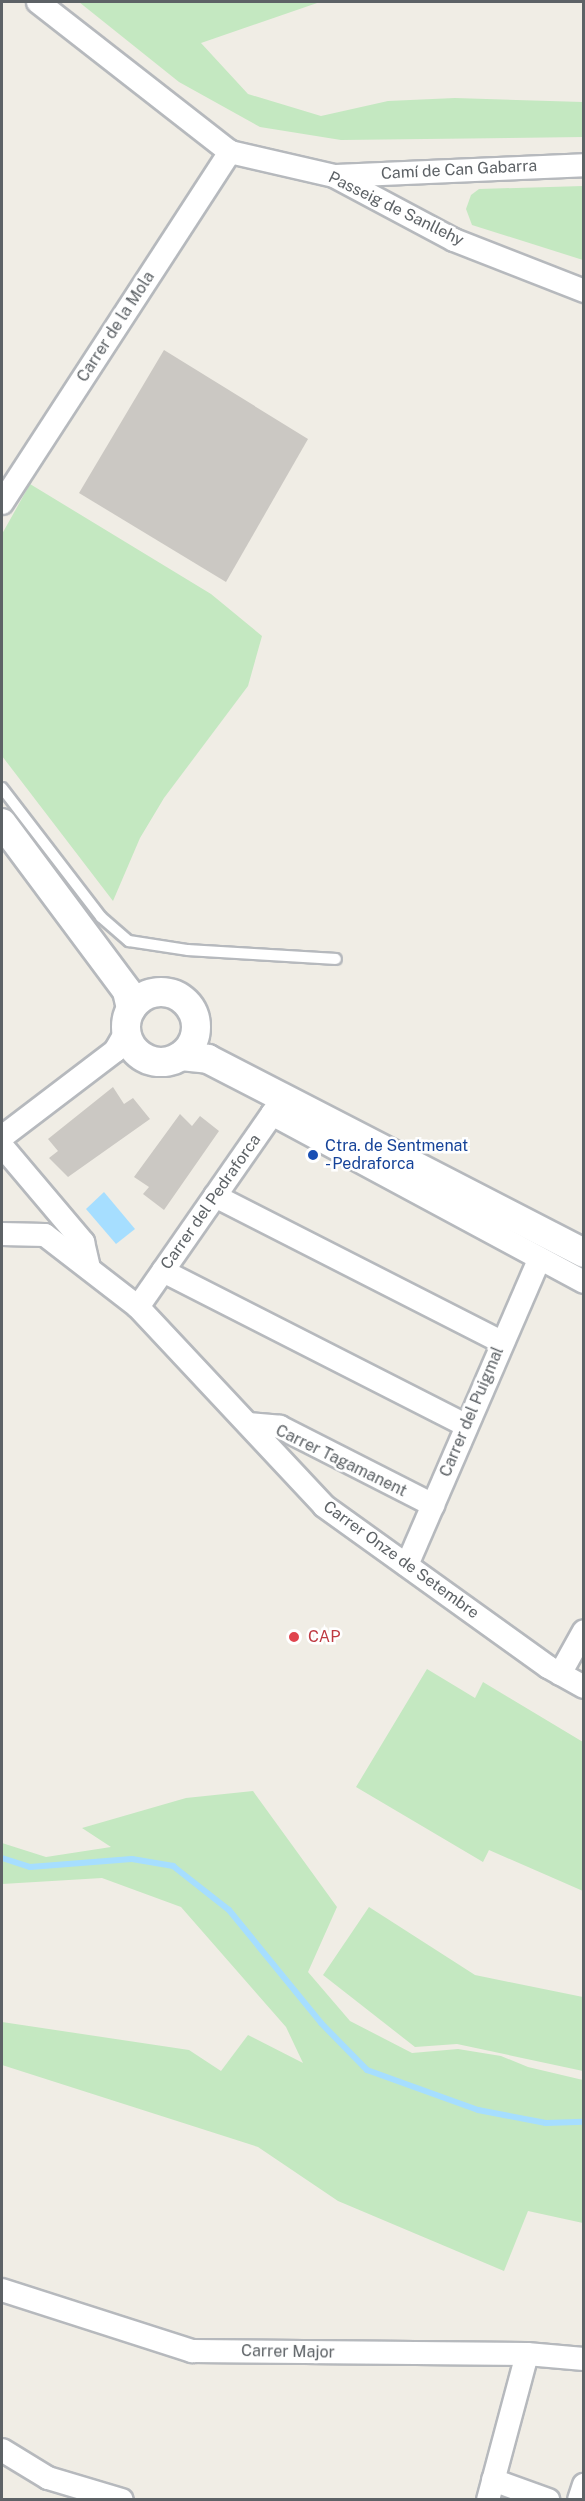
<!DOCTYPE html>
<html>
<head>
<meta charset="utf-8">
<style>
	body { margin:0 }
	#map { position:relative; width:585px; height:2501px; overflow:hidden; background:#f0ede5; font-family:"Public Sans",sans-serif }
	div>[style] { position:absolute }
	.green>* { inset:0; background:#c4e8c1 }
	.water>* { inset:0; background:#a6deff }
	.stream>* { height:6px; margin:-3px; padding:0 3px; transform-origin:3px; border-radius:3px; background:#a6deff }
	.building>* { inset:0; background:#cbc8c3 }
	.roads { filter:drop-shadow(2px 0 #b6b9bd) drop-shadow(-2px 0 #b6b9bd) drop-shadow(0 2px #b6b9bd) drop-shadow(0 -2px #b6b9bd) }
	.service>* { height:10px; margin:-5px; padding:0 5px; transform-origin:5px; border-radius:5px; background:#fff }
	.minor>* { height:22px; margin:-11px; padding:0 11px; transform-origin:11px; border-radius:11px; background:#fff }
	.tertiary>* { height:28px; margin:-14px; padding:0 14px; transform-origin:14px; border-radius:14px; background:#fff }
	.tertiary>.ring { margin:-14px; padding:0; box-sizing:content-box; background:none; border:28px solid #fff; border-radius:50% }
	.dots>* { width:16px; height:16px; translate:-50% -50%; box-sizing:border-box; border:3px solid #fff; border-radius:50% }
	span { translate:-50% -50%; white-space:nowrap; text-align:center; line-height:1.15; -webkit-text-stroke:5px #fff; paint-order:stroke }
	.street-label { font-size:16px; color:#5d6266 }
	.transit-label { font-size:16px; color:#164399 }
	.left { translate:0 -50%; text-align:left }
	.health-label { font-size:16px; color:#be3a42 }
	.frame { position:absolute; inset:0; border:3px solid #5d6266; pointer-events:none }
</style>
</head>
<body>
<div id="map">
	<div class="green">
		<i style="clip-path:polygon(79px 2px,320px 2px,201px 43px,248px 94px,321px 116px,388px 101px,455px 98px,583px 102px,583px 137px,341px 140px,260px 127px,179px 82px)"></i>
		<i style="clip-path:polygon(583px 186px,583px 260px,472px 225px,466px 209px,471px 195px,479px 189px)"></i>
		<i style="clip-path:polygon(30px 484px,211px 594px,262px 636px,248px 686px,164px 798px,140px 838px,113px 901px,2px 756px,2px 534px)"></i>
		<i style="clip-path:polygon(427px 1669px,475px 1698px,483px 1682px,583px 1742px,583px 1891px,489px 1850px,483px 1862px,356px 1787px)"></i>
		<i style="clip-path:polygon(253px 1791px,337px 1907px,308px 1972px,350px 2021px,412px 2053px,458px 2049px,501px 2056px,528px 2067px,583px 2080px,583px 2223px,528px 2211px,504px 2271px,338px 2201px,258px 2147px,2px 2065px,2px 2022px,189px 2050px,221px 2071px,248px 2035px,303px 2063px,286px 2027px,181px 1907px,102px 1878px,2px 1884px,2px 1843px,46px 1857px,111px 1847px,82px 1828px,186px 1798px)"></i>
		<i style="clip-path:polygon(369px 1907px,475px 1975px,583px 1997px,583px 2071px,457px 2044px,415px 2047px,323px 1975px)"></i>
	</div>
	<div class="water">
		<i style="clip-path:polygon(104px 1192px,135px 1229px,116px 1244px,86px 1209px)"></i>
	</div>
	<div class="stream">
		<i style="left:2px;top:1858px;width:29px;rotate:18deg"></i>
		<i style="left:30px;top:1867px;width:102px;rotate:-4.5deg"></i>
		<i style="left:132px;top:1859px;width:42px;rotate:9.7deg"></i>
		<i style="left:173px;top:1866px;width:71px;rotate:38.2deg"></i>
		<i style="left:229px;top:1910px;width:146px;rotate:50.8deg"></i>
		<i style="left:321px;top:2023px;width:66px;rotate:45.6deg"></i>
		<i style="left:367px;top:2070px;width:118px;rotate:19.8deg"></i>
		<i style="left:478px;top:2110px;width:69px;rotate:10.8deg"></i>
		<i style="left:546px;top:2123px;width:38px;rotate:-2deg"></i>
	</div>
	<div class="building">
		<i style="clip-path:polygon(164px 350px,308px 439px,226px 582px,79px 493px)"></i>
		<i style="clip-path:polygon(113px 1087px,124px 1104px,133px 1098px,150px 1119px,68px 1177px,49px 1158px,58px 1151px,48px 1139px)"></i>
		<i style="clip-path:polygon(180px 1114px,192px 1126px,200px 1116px,219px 1131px,164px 1210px,143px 1194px,149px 1187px,134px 1177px)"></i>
	</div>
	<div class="roads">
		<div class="service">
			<i style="left:2px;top:788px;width:163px;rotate:52.5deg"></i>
			<i style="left:101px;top:917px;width:37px;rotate:41deg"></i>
			<i style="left:129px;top:941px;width:60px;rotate:8.7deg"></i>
			<i style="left:188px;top:950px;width:148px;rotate:3.5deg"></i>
		</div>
		<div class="minor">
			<i style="left:38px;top:2px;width:244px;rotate:38deg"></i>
			<i style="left:230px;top:152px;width:107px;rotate:13deg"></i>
			<i style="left:334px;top:176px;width:136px;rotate:28.1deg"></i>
			<i style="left:454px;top:240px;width:140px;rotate:21.4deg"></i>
			<i style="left:336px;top:176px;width:248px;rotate:-2.5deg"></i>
			<i style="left:2px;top:503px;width:419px;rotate:-57deg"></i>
			<i style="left:272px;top:1114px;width:354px;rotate:28.3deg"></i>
			<i style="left:2px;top:1137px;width:142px;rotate:-37.3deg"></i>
			<i style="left:115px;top:1051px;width:22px;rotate:-60deg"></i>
			<i style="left:2px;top:1146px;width:126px;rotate:49.8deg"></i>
			<i style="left:83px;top:1242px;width:27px;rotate:77deg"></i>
			<i style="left:215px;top:1196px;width:322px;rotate:27deg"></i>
			<i style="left:2px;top:1234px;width:43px;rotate:1.3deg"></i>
			<i style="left:45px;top:1235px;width:118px;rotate:37.7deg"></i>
			<i style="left:138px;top:1307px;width:272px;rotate:46.9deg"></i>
			<i style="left:324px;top:1506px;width:276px;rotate:35.7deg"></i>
			<i style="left:548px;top:1667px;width:41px;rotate:29.1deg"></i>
			<i style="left:163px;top:1271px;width:341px;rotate:27deg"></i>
			<i style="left:138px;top:1307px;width:251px;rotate:-55.2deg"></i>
			<i style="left:248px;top:1424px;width:32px;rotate:5deg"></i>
			<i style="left:280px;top:1427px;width:172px;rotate:27deg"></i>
			<i style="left:407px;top:1565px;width:332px;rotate:-66.6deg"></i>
			<i style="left:560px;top:1674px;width:49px;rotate:-60.8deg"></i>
			<i style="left:2px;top:2290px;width:200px;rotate:17.8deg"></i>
			<i style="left:192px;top:2351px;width:335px;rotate:0.5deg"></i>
			<i style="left:527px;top:2354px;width:57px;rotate:5deg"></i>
			<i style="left:2px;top:2450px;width:54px;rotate:31.3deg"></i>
			<i style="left:48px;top:2478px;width:77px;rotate:16.6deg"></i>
			<i style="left:493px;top:2480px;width:59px;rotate:20deg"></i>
			<i style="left:488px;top:2500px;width:151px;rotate:-75deg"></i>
			<i style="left:579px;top:2500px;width:16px;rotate:-72deg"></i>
		</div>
		<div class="tertiary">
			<i style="left:2px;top:823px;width:209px;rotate:53.3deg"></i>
			<i style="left:127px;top:991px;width:18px;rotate:77deg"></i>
			<i class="ring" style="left:126px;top:992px;width:42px;height:42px"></i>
			<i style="left:181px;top:1056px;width:27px;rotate:6deg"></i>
			<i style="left:208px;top:1059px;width:423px;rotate:27.3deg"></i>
		</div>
	</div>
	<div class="dots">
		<i style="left:313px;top:1155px;background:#1a4fb4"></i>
		<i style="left:294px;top:1637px;background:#e0444e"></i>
	</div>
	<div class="street-label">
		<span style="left:459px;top:170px;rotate:-3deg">Camí de Can Gabarra</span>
		<span style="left:396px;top:209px;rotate:26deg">Passeig de Sanllehy</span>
		<span style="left:116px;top:327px;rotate:-57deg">Carrer de la Mola</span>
		<span style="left:211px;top:1202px;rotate:-55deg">Carrer del Pedraforca</span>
		<span style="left:472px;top:1412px;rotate:-67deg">Carrer del Puigmal</span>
		<span style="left:341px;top:1461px;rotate:26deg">Carrer Tagamanent</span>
		<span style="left:401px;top:1560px;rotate:36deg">Carrer Onze de Setembre</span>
		<span style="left:288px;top:2352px;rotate:1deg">Carrer Major</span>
	</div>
	<div class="transit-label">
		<span class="left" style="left:325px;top:1155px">Ctra. de Sentmenat<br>- Pedraforca</span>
	</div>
	<div class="health-label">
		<span class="left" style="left:308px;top:1637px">CAP</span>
	</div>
	<div class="frame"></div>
</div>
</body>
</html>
